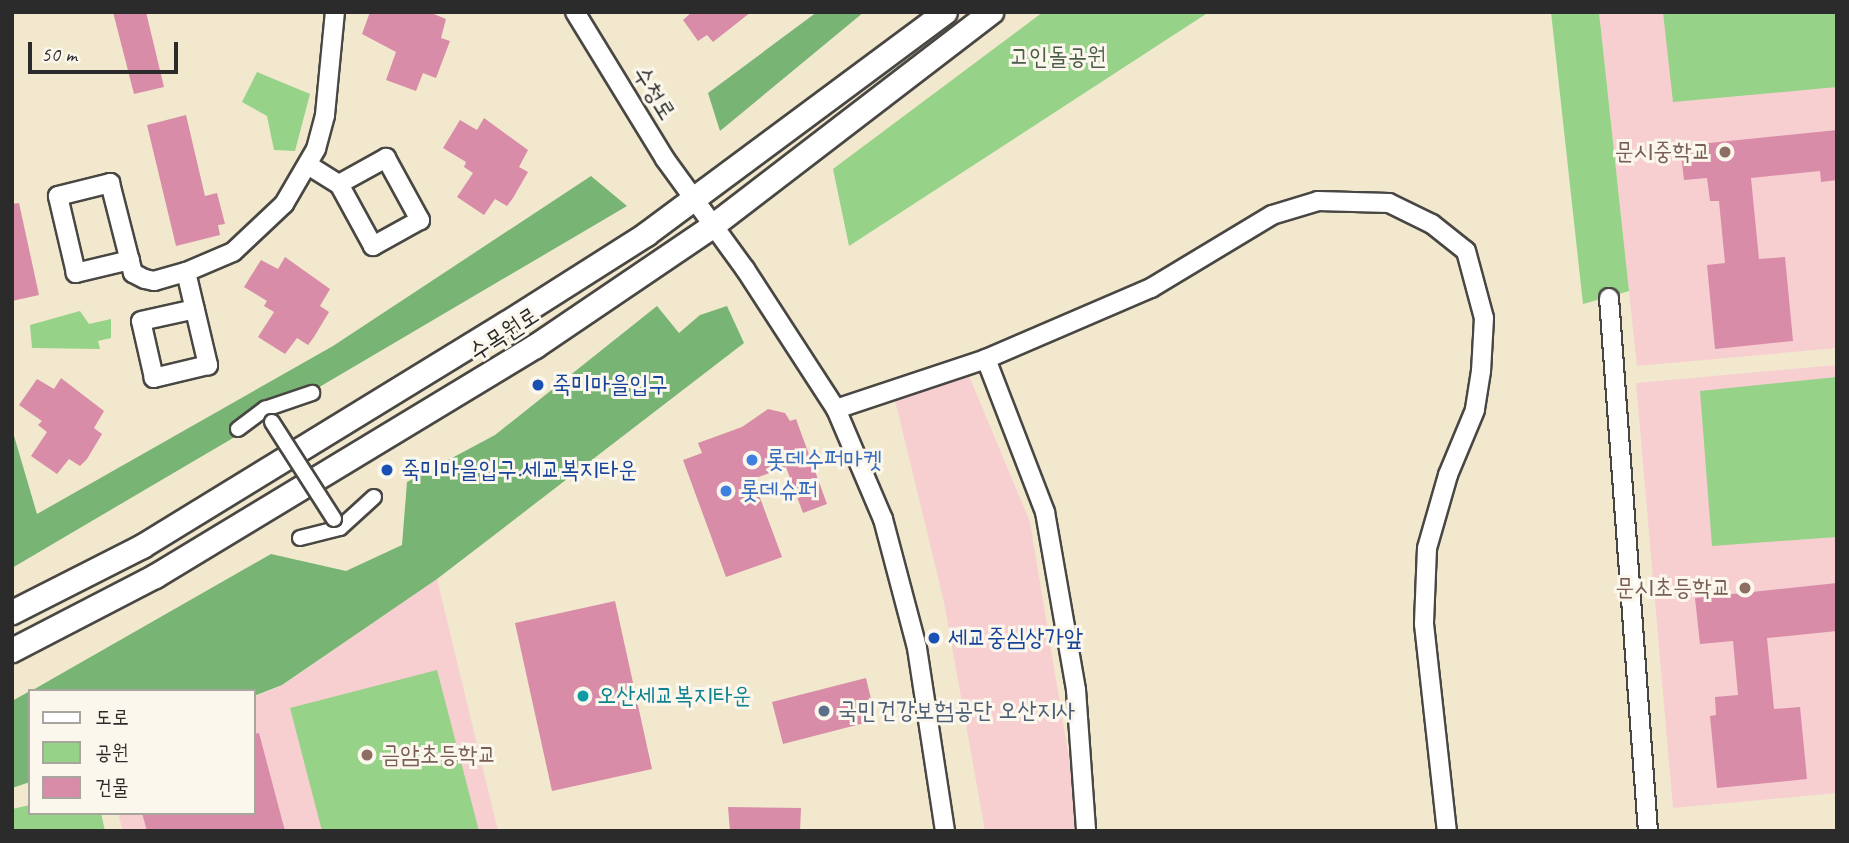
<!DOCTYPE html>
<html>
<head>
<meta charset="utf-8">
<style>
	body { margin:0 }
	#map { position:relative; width:1849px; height:843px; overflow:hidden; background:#f1e8ce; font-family:Caveat,"Poor Story",sans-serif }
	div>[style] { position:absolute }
	.built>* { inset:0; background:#f7cfd1 }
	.green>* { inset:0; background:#96d287 }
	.forest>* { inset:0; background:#78b474 }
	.building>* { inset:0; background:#d88ca8 }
	.roads { filter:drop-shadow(2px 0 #494743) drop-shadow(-2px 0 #494743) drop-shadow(0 2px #494743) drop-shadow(0 -2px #494743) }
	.pedestrian>* { height:14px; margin:-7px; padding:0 7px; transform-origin:7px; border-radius:7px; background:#fff }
	.minor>* { height:18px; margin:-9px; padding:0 9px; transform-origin:9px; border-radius:9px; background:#fff }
	.tertiary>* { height:23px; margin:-11.5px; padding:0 11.5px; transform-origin:11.5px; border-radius:11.5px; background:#fff }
	.bridges { filter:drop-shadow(2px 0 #494743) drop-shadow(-2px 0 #494743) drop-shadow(0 2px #494743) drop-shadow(0 -2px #494743) }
	.pedestrian-bridge>* { height:14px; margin:-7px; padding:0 7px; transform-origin:7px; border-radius:7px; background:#fff }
	.dots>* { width:19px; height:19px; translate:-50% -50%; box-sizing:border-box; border:4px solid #fbf7ec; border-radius:50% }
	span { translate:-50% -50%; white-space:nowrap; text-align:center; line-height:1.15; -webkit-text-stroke:6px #fbf7ec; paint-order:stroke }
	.park-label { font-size:24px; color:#4b5d47 }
	.street-label { font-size:24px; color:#2b2b2b }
	.education-label { font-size:24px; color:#785e54 }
	.right { translate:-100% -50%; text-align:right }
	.left { translate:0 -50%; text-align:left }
	.transit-label { font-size:24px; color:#164399 }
	.shop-label { font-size:24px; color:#366cbe }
	.culture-label { font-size:24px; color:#0d838f }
	.service-label { font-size:24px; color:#4e5e75 }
	.frame { position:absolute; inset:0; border:14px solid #2b2b2b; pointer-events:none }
	.legend { position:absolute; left:28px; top:689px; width:228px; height:126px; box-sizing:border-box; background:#fbf7ec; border:2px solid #a8a59f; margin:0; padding:9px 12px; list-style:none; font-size:21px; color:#2b2b2b }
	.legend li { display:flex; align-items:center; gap:14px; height:35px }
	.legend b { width:35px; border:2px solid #a8a59f }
	.scale { position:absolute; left:28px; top:42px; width:150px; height:32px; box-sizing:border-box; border:4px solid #2b2b2b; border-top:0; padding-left:9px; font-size:21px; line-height:24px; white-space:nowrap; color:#2b2b2b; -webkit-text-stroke:5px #fbf7ec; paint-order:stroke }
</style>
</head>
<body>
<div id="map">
	<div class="built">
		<i style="clip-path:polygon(1599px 12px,1837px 12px,1837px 348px,1637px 366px)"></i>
		<i style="clip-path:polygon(1837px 365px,1837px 793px,1673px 808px,1636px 383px)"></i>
		<i style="clip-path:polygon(956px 372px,969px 376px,1030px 522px,1081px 831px,985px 831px,944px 602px,895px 400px)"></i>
		<i style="clip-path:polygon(437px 579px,498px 831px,123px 831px,118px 813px,254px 813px,254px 697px,283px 685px)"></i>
	</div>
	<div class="green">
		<i style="clip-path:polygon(1043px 12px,1209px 12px,849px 246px,833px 169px)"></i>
		<i style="clip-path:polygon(1551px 12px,1599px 12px,1629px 291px,1583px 304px)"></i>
		<i style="clip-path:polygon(1663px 12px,1837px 12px,1837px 87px,1673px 102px)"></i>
		<i style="clip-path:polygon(257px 72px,310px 94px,295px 151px,274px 150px,267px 116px,242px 102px)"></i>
		<i style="clip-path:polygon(80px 311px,89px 324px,111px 319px,111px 338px,98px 341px,100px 349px,32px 348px,30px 325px)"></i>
		<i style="clip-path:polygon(1837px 377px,1837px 537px,1712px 546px,1700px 391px)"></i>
		<i style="clip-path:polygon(437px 670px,479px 831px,322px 831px,290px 708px)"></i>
		<i style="clip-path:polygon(30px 805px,30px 813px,101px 813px,105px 831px,12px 831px,12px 809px)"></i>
	</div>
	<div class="forest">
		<i style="clip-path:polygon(817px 12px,864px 12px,720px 131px,708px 93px)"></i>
		<i style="clip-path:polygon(591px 176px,627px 206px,12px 568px,12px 429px,37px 514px,333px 346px)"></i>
		<i style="clip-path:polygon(657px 306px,679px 333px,700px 315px,727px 306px,744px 343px,437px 579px,282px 685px,254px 696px,254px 691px,31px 691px,271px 554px,346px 571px,402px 545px,407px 482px,495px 435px)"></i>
		<i style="clip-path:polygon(30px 691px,30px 782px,12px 788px,12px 701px)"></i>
	</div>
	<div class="building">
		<i style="clip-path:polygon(113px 12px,146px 12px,164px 87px,134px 94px)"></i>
		<i style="clip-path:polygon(370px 12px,429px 12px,446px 19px,441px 38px,450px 41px,436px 78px,423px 73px,416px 91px,386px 80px,396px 52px,362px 34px)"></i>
		<i style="clip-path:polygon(692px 12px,751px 12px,713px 42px,707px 35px,698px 41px,683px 20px)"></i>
		<i style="clip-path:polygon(186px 115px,205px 196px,217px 193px,225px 224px,218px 225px,220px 235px,176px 246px,147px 125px)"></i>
		<i style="clip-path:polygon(484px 118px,528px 150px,519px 167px,528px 172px,513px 198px,507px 206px,495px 199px,484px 215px,457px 197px,473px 173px,464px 167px,466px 162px,443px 148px,460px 120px,477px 130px)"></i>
		<i style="clip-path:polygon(1837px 130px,1837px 180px,1821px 182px,1820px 171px,1751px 178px,1759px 259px,1785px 257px,1793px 341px,1715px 349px,1707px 265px,1725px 263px,1719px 201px,1710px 201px,1707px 178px,1684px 180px,1680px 146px)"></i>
		<i style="clip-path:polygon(19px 203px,39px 295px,12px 301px,12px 204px)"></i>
		<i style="clip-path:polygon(285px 257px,330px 289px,320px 306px,329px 312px,314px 337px,308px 345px,297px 338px,285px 354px,258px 337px,274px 312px,264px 306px,267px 301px,244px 287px,261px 260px,278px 269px)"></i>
		<i style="clip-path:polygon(61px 378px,104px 411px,94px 428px,102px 434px,87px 459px,80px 466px,69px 459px,57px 474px,31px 456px,47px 432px,38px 425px,42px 421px,19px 405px,37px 379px,54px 389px)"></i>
		<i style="clip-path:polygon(768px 409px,785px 413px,790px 421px,796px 419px,827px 504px,803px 513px,786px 467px,753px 479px,782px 557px,726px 577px,683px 460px,702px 453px,698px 443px,742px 427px)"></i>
		<i style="clip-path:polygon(1837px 583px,1837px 631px,1767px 638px,1774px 709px,1800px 707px,1807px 779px,1717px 788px,1710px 716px,1716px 715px,1715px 697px,1738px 695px,1733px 641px,1700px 644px,1695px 598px)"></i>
		<i style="clip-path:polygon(615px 601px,652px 769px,552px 791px,515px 623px)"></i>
		<i style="clip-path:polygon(866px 678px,876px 720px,783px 744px,772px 702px)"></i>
		<i style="clip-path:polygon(259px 733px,285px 831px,147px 831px,142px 813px,254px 813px,254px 734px)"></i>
		<i style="clip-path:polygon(728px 807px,801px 808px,800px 831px,730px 831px)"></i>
	</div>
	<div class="roads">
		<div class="pedestrian">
			<i style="left:238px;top:429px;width:34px;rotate:-37deg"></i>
			<i style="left:265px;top:409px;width:50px;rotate:-18.8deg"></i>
			<i style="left:300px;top:538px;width:41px;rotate:-14deg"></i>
			<i style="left:340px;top:528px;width:46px;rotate:-42.4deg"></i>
		</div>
		<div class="minor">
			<i style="left:575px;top:12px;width:172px;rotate:58.5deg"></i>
			<i style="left:665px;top:159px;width:136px;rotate:54deg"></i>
			<i style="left:745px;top:269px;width:167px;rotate:57deg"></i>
			<i style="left:836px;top:409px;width:120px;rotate:66.9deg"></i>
			<i style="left:883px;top:519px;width:133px;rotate:75.2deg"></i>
			<i style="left:917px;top:648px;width:185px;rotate:81.3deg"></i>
			<i style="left:386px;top:158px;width:71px;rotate:61.3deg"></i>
			<i style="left:420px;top:220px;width:54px;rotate:151deg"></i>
			<i style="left:373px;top:246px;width:71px;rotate:-118.7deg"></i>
			<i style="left:339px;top:184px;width:54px;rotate:-29deg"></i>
			<i style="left:308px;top:165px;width:36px;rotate:32deg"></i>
			<i style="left:130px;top:260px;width:56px;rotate:166.5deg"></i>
			<i style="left:76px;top:273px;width:79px;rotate:-103.2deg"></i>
			<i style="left:58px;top:196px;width:54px;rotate:-14deg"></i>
			<i style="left:110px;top:183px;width:93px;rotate:75.7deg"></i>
			<i style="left:133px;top:273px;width:13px;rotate:27deg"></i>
			<i style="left:145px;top:279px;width:9px;rotate:13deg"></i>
			<i style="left:154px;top:281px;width:33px;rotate:-16deg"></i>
			<i style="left:186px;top:272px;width:51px;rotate:-23.1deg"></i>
			<i style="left:233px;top:252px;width:70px;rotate:-43.3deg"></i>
			<i style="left:284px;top:204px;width:64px;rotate:-59.8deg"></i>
			<i style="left:316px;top:149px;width:35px;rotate:-75deg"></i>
			<i style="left:325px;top:115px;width:103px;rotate:-84.5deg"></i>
			<i style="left:186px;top:272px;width:96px;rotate:76.7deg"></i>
			<i style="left:208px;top:365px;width:56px;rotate:166.5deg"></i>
			<i style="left:154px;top:378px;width:58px;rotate:-102.8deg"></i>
			<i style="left:141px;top:321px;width:55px;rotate:-12.5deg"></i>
			<i style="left:1609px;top:298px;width:534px;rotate:85.82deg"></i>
			<i style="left:986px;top:359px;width:180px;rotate:-23.3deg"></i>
			<i style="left:1151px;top:288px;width:141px;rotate:-31.1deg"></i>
			<i style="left:1272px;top:215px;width:48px;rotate:-16.9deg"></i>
			<i style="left:1318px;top:201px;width:71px;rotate:1.6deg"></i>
			<i style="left:1389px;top:203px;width:48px;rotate:26deg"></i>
			<i style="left:1432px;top:224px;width:43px;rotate:38.5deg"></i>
			<i style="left:1466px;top:251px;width:69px;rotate:75deg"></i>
			<i style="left:1484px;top:318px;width:53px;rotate:93.2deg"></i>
			<i style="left:1481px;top:371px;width:39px;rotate:99deg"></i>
			<i style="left:1475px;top:410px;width:70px;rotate:112.6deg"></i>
			<i style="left:1448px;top:475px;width:76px;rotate:106deg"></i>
			<i style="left:1427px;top:548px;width:76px;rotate:92.3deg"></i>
			<i style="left:1424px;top:624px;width:208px;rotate:83.7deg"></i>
			<i style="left:836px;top:409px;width:158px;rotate:-18.4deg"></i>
			<i style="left:986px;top:359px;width:164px;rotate:68.9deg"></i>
			<i style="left:1045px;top:512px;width:181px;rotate:80.1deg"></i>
			<i style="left:1076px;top:690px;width:141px;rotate:85.9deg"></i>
		</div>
		<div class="tertiary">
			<i style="left:12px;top:612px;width:146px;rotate:-26.9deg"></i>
			<i style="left:142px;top:546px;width:427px;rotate:-31.5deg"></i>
			<i style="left:506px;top:323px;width:166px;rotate:-32.4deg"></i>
			<i style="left:646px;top:234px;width:372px;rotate:-36.6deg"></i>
			<i style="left:12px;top:650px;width:161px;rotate:-27.4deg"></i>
			<i style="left:155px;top:576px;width:444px;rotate:-31.2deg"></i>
			<i style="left:535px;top:346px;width:214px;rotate:-34.1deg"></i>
			<i style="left:712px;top:226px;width:352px;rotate:-37.5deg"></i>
		</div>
	</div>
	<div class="bridges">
		<div class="pedestrian-bridge">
			<i style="left:272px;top:422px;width:115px;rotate:57.4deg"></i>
		</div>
	</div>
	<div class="dots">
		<i style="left:1725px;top:152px;background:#8d6e63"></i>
		<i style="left:538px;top:385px;background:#1a4fb4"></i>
		<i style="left:752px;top:460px;background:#3f7fe0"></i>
		<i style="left:387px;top:470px;background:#1a4fb4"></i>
		<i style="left:726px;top:491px;background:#3f7fe0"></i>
		<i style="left:1745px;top:588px;background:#8d6e63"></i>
		<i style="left:934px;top:638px;background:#1a4fb4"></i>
		<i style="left:583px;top:696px;background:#0f9aa8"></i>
		<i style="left:824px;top:711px;background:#5c6f8a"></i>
		<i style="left:367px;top:755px;background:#8d6e63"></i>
	</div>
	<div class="park-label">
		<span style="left:1058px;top:57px">고인돌공원</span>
	</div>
	<div class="street-label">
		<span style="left:654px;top:93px;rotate:58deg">수청로</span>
		<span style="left:504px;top:334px;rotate:-33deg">수목원로</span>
	</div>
	<div class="education-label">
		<span class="right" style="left:1711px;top:152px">문시중학교</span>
		<span class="right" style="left:1731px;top:588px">문시초등학교</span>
		<span class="left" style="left:381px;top:755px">금암초등학교</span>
	</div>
	<div class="transit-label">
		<span class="left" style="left:552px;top:385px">죽미마을입구</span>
		<span class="left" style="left:401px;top:470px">죽미마을입구.세교복지타운</span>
		<span class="left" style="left:948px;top:638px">세교중심상가앞</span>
	</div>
	<div class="shop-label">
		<span class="left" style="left:766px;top:460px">롯데수퍼마켓</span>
		<span class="left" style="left:740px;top:491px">롯데슈퍼</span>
	</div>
	<div class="culture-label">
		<span class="left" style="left:597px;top:696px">오산세교복지타운</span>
	</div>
	<div class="service-label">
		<span class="left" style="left:838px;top:711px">국민건강보험공단 오산지사</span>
	</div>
	<div class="frame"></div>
	<ul class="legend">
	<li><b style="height:9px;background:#fff"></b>도로</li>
	<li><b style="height:19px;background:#96d287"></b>공원</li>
	<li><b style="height:19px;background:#d88ca8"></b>건물</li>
	</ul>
	<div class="scale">50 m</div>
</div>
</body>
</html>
